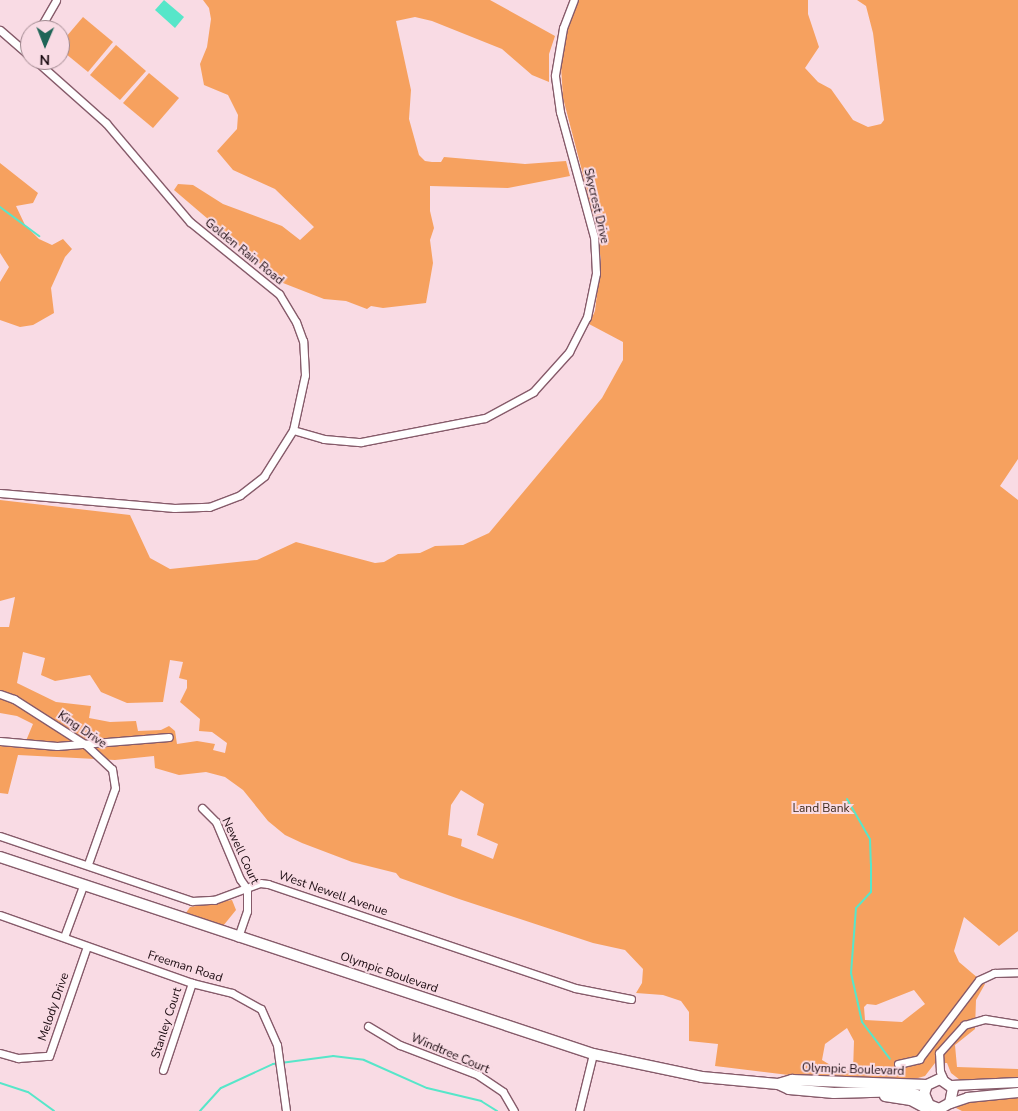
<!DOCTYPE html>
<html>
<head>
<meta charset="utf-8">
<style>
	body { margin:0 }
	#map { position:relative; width:1018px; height:1111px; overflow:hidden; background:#f9dbe4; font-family:"Nunito Sans",sans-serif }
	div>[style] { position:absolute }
	.green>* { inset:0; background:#f6a15f }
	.water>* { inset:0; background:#57e6c9 }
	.stream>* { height:2px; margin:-1px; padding:0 1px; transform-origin:1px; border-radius:1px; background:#57e6c9 }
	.roads { filter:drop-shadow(1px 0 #865b6a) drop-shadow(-1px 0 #865b6a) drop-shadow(0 1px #865b6a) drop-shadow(0 -1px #865b6a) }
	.minor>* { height:7px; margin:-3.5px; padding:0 3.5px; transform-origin:3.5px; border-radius:3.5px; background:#fff }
	.tertiary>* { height:9px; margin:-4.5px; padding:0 4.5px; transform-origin:4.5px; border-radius:4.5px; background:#fff }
	.secondary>* { height:10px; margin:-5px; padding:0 5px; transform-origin:5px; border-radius:5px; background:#fff }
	span { translate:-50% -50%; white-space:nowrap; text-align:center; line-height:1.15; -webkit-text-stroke:4px #f9dbe4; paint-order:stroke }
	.street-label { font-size:12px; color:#18080e }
	.park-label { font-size:12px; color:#3c291a }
	.north { position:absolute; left:20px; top:20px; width:50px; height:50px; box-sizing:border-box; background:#f9dbe4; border:1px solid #9f878e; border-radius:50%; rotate:181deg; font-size:14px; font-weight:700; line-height:20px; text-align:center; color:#18080e }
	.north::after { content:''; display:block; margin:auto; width:18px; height:22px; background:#206557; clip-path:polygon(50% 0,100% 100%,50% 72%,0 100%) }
</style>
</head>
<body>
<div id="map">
	<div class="green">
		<i style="clip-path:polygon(203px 0,490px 0,555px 36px,549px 54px,549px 82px,532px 75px,502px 49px,432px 21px,415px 17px,396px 21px,411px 90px,409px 119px,419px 155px,425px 161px,432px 162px,441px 162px,444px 157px,525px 164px,566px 161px,570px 176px,508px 188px,430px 186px,430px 211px,434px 228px,430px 240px,433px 263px,426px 303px,383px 308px,371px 306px,367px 309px,346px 301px,324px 299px,283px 283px,174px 190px,178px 184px,193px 185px,223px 204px,282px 226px,300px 240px,314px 227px,275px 189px,233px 170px,217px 151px,237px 129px,238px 115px,228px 95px,204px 85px,200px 64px,207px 47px,211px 19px,209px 8px)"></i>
		<i style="clip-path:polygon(evenodd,579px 0,808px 0,808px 14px,819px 47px,805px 68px,818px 82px,831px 89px,853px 120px,868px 127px,881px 124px,884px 120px,873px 33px,866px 6px,857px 0,1018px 0,1018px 459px,1000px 486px,1018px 500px,1018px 931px,999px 946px,964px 917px,954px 951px,959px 962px,985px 984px,976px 1000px,975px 1029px,955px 1045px,957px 1067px,1018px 1069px,1018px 1078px,960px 1080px,951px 1073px,947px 1063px,935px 1063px,925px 1076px,918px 1078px,879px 1080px,797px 1076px,715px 1066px,718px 1044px,689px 1041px,689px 1012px,681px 1001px,663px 995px,636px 993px,642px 983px,643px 969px,625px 950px,593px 943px,459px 899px,400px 878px,396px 873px,352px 862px,302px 843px,285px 835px,268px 821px,243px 790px,225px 777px,206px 772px,179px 775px,155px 768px,154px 756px,115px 760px,18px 755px,8px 794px,0 793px,0 746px,23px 748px,33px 724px,17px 716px,0 713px,0 627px,9px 627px,15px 597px,0 601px,0 500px,130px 515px,150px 558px,170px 569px,257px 560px,296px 542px,375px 563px,384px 562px,398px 554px,420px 553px,435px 546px,463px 545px,489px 533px,602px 398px,623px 360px,623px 342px,589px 324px,595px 311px,601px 259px,586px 186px,563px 98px,561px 66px,564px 39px,579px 0,23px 652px,45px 658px,41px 675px,55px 681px,90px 675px,101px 692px,127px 703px,163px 702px,170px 660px,183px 662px,179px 678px,187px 680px,187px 688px,180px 702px,200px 719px,199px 731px,212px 732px,227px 743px,225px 753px,213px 750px,215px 744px,197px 741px,177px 744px,175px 731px,169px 726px,161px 730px,138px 731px,136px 721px,110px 722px,89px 718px,91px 706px,56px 702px,17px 683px,23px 652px,579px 0,461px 790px,484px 804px,477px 835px,498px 844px,493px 859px,461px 846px,462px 839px,448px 835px,451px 805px,461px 790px,579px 0,914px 990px,925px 1004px,902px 1022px,865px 1020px,864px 1007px,867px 1004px,876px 1005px,914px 990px,579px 0,847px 1028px,854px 1041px,853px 1071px,837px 1069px,822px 1060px,825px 1044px,847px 1028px)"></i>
		<i style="clip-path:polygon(83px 17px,113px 42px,88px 72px,60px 49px,60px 44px)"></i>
		<i style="clip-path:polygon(116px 45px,146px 71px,120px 100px,90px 75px)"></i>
		<i style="clip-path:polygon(149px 73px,179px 98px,153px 128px,123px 103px)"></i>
		<i style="clip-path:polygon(0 163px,38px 193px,33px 203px,16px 206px,25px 225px,39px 239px,52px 245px,63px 239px,72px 249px,65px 257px,51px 288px,54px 313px,33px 325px,20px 327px,0 320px,0 282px,9px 267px,0 253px)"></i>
		<i style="clip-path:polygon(232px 900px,236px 910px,223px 926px,186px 913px,190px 907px)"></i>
		<i style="clip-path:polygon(1018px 1095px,1018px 1111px,962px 1111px,956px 1108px,968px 1100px)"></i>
	</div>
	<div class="water">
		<i style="clip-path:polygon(164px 0,184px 17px,175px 28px,155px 10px)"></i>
	</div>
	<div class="stream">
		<i style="left:0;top:207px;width:49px;rotate:36.6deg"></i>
		<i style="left:847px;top:799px;width:46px;rotate:60.1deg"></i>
		<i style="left:870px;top:839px;width:25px;rotate:88deg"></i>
		<i style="left:871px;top:864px;width:28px;rotate:90deg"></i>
		<i style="left:871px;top:892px;width:22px;rotate:133deg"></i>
		<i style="left:856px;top:908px;width:65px;rotate:94.4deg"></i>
		<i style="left:851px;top:973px;width:50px;rotate:77.3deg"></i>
		<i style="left:862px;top:1022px;width:46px;rotate:52.9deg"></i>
		<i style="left:0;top:1083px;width:29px;rotate:18deg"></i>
		<i style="left:28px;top:1092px;width:32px;rotate:36deg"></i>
		<i style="left:200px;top:1111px;width:31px;rotate:-48deg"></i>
		<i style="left:221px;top:1088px;width:57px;rotate:-24.8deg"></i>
		<i style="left:273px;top:1064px;width:61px;rotate:-7.6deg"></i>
		<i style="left:333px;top:1056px;width:31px;rotate:7deg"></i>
		<i style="left:364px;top:1060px;width:69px;rotate:24deg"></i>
		<i style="left:427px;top:1088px;width:56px;rotate:13.5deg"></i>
		<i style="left:481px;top:1101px;width:19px;rotate:32deg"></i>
	</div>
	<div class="roads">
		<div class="minor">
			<i style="left:0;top:30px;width:40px;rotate:41deg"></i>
			<i style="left:39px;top:30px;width:34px;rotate:-60deg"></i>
			<i style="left:24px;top:50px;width:10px;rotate:-53deg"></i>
			<i style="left:293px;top:430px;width:32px;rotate:16deg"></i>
			<i style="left:324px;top:439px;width:37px;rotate:5deg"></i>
			<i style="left:361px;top:442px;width:126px;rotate:-11deg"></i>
			<i style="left:485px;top:418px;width:55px;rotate:-28.4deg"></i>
			<i style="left:533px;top:392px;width:54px;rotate:-48deg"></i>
			<i style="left:569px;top:352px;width:39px;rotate:-63deg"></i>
			<i style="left:587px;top:317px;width:45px;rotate:-78.4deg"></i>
			<i style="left:596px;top:273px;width:36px;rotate:-93deg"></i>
			<i style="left:594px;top:237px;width:130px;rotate:-105.2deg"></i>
			<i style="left:560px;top:112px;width:37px;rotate:-98deg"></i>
			<i style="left:555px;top:75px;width:48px;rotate:-80.3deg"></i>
			<i style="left:563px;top:28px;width:30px;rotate:-69deg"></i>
			<i style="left:0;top:493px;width:175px;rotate:4.9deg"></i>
			<i style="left:174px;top:508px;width:35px;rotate:-2deg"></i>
			<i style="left:209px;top:507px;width:33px;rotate:-21deg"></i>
			<i style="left:240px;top:495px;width:31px;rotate:-38deg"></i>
			<i style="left:264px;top:476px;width:54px;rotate:-57.8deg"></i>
			<i style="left:293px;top:430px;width:56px;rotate:-77.7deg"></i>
			<i style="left:305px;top:375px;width:34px;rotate:-93deg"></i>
			<i style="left:303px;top:341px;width:20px;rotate:-110deg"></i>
			<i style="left:296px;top:322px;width:33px;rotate:-121deg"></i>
			<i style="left:279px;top:294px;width:114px;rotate:-141deg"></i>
			<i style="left:190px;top:222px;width:130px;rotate:-130.3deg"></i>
			<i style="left:106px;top:123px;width:95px;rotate:-138.4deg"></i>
			<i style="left:0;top:694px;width:15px;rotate:20deg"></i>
			<i style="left:14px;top:699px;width:85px;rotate:32.6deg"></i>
			<i style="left:86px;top:745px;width:35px;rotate:43deg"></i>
			<i style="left:112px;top:769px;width:19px;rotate:81deg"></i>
			<i style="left:115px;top:788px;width:81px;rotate:109.6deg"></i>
			<i style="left:0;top:741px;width:57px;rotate:5deg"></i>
			<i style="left:57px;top:746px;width:112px;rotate:-4.6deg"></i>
			<i style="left:202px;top:808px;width:20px;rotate:45deg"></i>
			<i style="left:216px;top:822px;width:62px;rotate:67.2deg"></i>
			<i style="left:240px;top:879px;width:12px;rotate:55deg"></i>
			<i style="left:247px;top:889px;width:22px;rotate:90deg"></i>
			<i style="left:247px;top:911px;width:28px;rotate:109deg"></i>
			<i style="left:0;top:836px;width:203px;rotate:18.7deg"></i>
			<i style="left:192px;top:901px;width:22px;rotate:-3deg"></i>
			<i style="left:214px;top:900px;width:49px;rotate:-20.3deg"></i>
			<i style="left:260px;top:883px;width:8px;rotate:7deg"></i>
			<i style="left:268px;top:884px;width:324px;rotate:18.7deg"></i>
			<i style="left:575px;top:988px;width:57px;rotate:11.1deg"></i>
			<i style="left:0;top:915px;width:204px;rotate:19.5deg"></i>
			<i style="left:192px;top:983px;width:41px;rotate:14deg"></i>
			<i style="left:232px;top:993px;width:33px;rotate:29deg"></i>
			<i style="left:261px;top:1009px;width:39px;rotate:66deg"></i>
			<i style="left:277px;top:1045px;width:67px;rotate:82.2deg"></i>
			<i style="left:64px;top:937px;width:54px;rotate:-69.6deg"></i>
			<i style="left:368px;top:1026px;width:37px;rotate:31deg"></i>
			<i style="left:400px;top:1045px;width:84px;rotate:21deg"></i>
			<i style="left:478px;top:1075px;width:30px;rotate:34deg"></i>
			<i style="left:503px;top:1092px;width:22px;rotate:60deg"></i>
			<i style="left:0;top:1053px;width:19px;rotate:16deg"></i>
			<i style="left:18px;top:1058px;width:31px;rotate:-4deg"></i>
			<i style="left:49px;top:1056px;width:116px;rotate:-70.9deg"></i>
			<i style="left:898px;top:1064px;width:22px;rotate:-13deg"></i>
			<i style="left:919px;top:1059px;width:99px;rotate:-52.8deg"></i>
			<i style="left:979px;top:980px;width:17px;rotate:-25deg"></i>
			<i style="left:994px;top:973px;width:24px;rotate:-2deg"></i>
			<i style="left:163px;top:1070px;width:92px;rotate:-71.6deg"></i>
			<i style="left:944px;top:1080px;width:10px;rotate:-114deg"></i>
			<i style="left:940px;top:1071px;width:18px;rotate:-93deg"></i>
			<i style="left:939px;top:1053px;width:38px;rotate:-48deg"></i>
			<i style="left:964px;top:1025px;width:22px;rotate:-16deg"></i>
			<i style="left:985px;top:1019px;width:33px;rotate:9deg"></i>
			<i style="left:579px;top:1111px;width:59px;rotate:-76.2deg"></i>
		</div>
		<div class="tertiary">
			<i style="left:951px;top:1085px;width:67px;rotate:-2.6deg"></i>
			<i style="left:950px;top:1103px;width:18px;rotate:-19deg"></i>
			<i style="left:967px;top:1097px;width:51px;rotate:-5.6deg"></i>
		</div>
		<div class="secondary">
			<i style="left:0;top:857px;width:625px;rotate:18.38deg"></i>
			<i style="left:593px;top:1054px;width:111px;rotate:11.9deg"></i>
			<i style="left:702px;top:1077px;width:76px;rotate:5.3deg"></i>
			<i style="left:778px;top:1084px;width:15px;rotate:-16deg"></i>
			<i style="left:792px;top:1080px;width:135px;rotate:2.1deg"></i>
			<i style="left:927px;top:1085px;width:14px;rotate:-25deg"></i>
			<i style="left:940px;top:1079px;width:16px;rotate:35deg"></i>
			<i style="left:953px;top:1088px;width:15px;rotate:101deg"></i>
			<i style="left:950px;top:1103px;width:13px;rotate:151deg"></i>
			<i style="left:939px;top:1109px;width:11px;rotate:-158deg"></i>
			<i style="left:929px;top:1105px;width:12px;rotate:-114deg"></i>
			<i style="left:924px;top:1094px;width:9px;rotate:-72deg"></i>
			<i style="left:778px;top:1084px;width:12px;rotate:24deg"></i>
			<i style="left:789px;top:1089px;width:45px;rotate:5.1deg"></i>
			<i style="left:834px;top:1093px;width:72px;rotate:-1.6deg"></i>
			<i style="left:906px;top:1091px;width:20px;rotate:20deg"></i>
			<i style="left:885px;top:1096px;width:26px;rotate:9deg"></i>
			<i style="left:911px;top:1100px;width:17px;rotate:28deg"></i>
		</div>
	</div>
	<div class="street-label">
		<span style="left:596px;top:206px;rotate:77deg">Skycrest Drive</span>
		<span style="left:244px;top:252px;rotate:39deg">Golden Rain Road</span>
		<span style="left:82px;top:730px;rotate:34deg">King Drive</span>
		<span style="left:240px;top:851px;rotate:65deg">Newell Court</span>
		<span style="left:333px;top:894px;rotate:19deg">West Newell Avenue</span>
		<span style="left:185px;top:967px;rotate:18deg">Freeman Road</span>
		<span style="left:389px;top:973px;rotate:19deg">Olympic Boulevard</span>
		<span style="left:54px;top:1007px;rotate:-71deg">Melody Drive</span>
		<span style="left:167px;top:1023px;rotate:-72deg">Stanley Court</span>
		<span style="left:450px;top:1054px;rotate:23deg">Windtree Court</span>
		<span style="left:853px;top:1070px;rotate:2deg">Olympic Boulevard</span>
	</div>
	<div class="park-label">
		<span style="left:821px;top:809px">Land Bank</span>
	</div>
	<div class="north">N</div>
</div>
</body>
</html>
